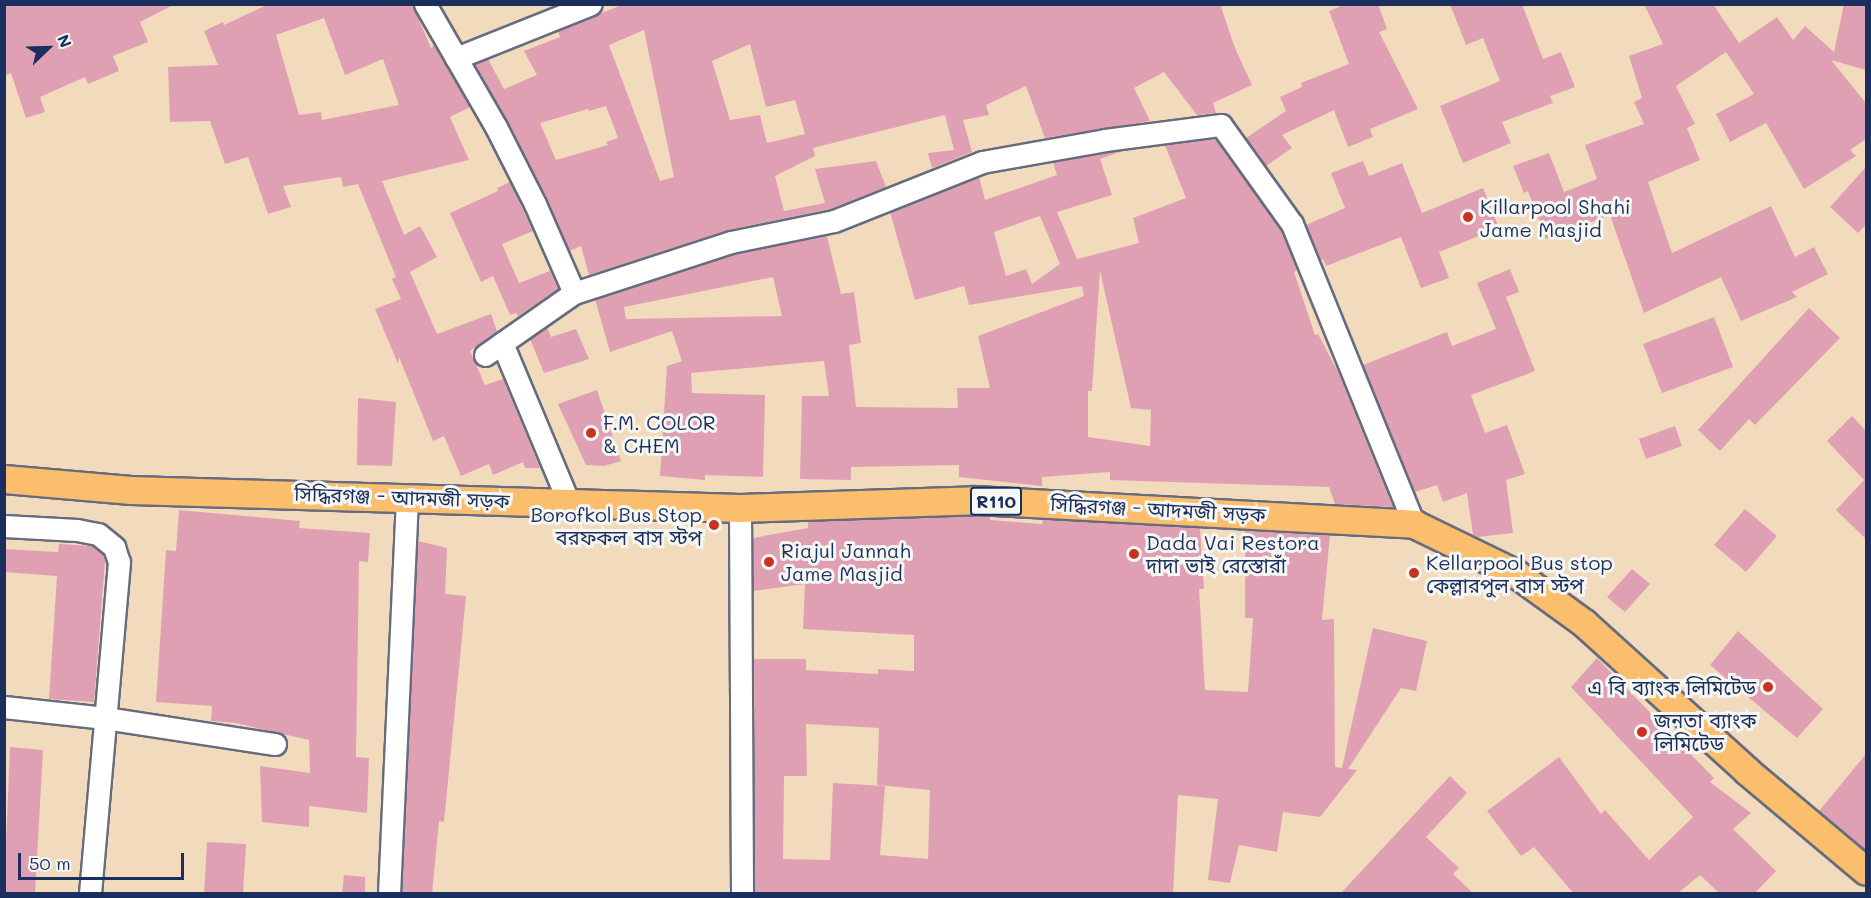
<!DOCTYPE html>
<html>
<head>
<meta charset="utf-8">
<style>
	body { margin:0 }
	#map { position:relative; width:1871px; height:898px; overflow:hidden; background:#f2dbbc; font-family:Mali,"Noto Sans Bengali",sans-serif }
	div>[style] { position:absolute }
	.building>* { inset:0; background:#e0a0b3 }
	.roads { filter:drop-shadow(2px 0 #666b7f) drop-shadow(-2px 0 #666b7f) drop-shadow(0 2px #666b7f) drop-shadow(0 -2px #666b7f) }
	.minor>* { height:21px; margin:-10.5px; padding:0 10.5px; transform-origin:10.5px; border-radius:10.5px; background:#fff }
	.major>* { height:27px; margin:-13.5px; padding:0 13.5px; transform-origin:13.5px; border-radius:13.5px; background:#fabe6d }
	.dots>* { width:16px; height:16px; translate:-50% -50%; box-sizing:border-box; border:3px solid #f6f6f2; border-radius:50% }
	span { translate:-50% -50%; white-space:nowrap; text-align:center; line-height:1.15; -webkit-text-stroke:6px #f6f6f2; paint-order:stroke }
	.shield-label span { padding:2px 4px; background:#f6f6f2; border:2px solid; border-radius:4px; -webkit-text-stroke-width:0 }
	.shield-label { font-size:18px; color:#1b2f5e; font-weight:700 }
	.poi-label { font-size:20px; color:#1b2f5e }
	.left { translate:0 -50%; text-align:left }
	.right { translate:-100% -50%; text-align:right }
	.street-label { font-size:20px; color:#1b2f5e }
	.frame { position:absolute; inset:0; border:6px solid #1b2f5e; pointer-events:none }
	.north { position:absolute; left:18px; top:18px; width:60px; height:60px; -webkit-text-stroke:4px #f6f6f2; paint-order:stroke; rotate:67deg; font-size:16px; font-weight:700; line-height:24px; text-align:center; color:#1b2f5e }
	.north::after { content:''; display:block; margin:auto; width:21px; height:27px; background:#1b2f5e; clip-path:polygon(50% 0,100% 100%,50% 72%,0 100%) }
	.scale { position:absolute; left:18px; top:853px; width:166px; height:27px; box-sizing:border-box; border:3px solid #1b2f5e; border-top:0; padding-left:8px; font-size:18px; line-height:21px; white-space:nowrap; color:#1b2f5e; -webkit-text-stroke:4px #f6f6f2; paint-order:stroke }
</style>
</head>
<body>
<div id="map">
	<div class="building">
		<i style="clip-path:polygon(4px 4px,175px 4px,140px 22px,148px 42px,113px 56px,119px 71px,88px 84px,85px 77px,40px 97px,45px 112px,26px 118px,11px 73px,4px 76px)"></i>
		<i style="clip-path:polygon(evenodd,269px 4px,412px 4px,431px 48px,434px 45px,470px 107px,450px 117px,469px 160px,382px 181px,404px 235px,420px 226px,437px 257px,410px 272px,437px 334px,491px 314px,497px 331px,470px 351px,485px 385px,503px 379px,540px 468px,525px 468px,523px 462px,493px 475px,489px 464px,461px 476px,444px 436px,433px 441px,399px 357px,398px 364px,375px 309px,401px 299px,392px 279px,396px 277px,358px 184px,343px 187px,341px 177px,283px 186px,291px 207px,268px 214px,248px 157px,225px 164px,210px 121px,170px 122px,168px 67px,218px 65px,204px 31px,223px 22px,224px 25px,269px 4px,324px 18px,345px 75px,383px 59px,399px 105px,322px 120px,321px 112px,299px 115px,276px 35px,324px 18px)"></i>
		<i style="clip-path:polygon(evenodd,624px 4px,1220px 4px,1235px 48px,1252px 85px,1213px 103px,1216px 113px,1197px 115px,1164px 72px,1134px 88px,1150px 121px,1045px 138px,1026px 86px,986px 105px,989px 115px,963px 120px,972px 152px,932px 168px,928px 153px,954px 150px,945px 115px,813px 148px,815px 156px,775px 176px,784px 211px,825px 203px,815px 169px,876px 161px,886px 187px,830px 209px,728px 230px,589px 275px,581px 246px,569px 251px,507px 121px,475px 64px,488px 59px,504px 89px,537px 75px,524px 51px,560px 37px,558px 31px,624px 4px,644px 30px,674px 177px,660px 181px,609px 45px,644px 30px,624px 4px,750px 44px,766px 107px,795px 100px,805px 134px,767px 143px,760px 115px,730px 120px,712px 61px,750px 44px,624px 4px,606px 106px,618px 138px,606px 142px,608px 145px,556px 160px,540px 123px,588px 109px,589px 111px,606px 106px)"></i>
		<i style="clip-path:polygon(1346px 4px,1378px 4px,1387px 29px,1379px 32px,1418px 109px,1370px 129px,1373px 137px,1348px 147px,1334px 110px,1282px 135px,1292px 148px,1266px 166px,1246px 138px,1286px 111px,1280px 97px,1302px 87px,1301px 83px,1349px 64px,1329px 11px)"></i>
		<i style="clip-path:polygon(1450px 4px,1522px 4px,1543px 59px,1561px 52px,1575px 87px,1550px 96px,1553px 103px,1502px 122px,1511px 143px,1463px 163px,1440px 106px,1500px 81px,1483px 38px,1466px 45px)"></i>
		<i style="clip-path:polygon(1644px 4px,1713px 4px,1739px 43px,1777px 17px,1793px 40px,1805px 26px,1834px 52px,1844px 4px,1866px 4px,1866px 70px,1831px 60px,1866px 103px,1866px 139px,1850px 150px,1856px 156px,1804px 189px,1766px 123px,1730px 142px,1716px 114px,1754px 94px,1726px 52px,1676px 86px,1695px 124px,1687px 128px,1700px 160px,1648px 182px,1672px 253px,1771px 206px,1795px 257px,1814px 247px,1828px 274px,1792px 292px,1797px 297px,1741px 321px,1721px 277px,1644px 313px,1610px 215px,1546px 239px,1528px 191px,1524px 193px,1513px 166px,1549px 153px,1564px 192px,1597px 179px,1585px 145px,1644px 124px,1634px 102px,1642px 98px,1629px 56px,1663px 44px)"></i>
		<i style="clip-path:polygon(evenodd,1215px 139px,1281px 230px,1297px 270px,1294px 272px,1315px 335px,1318px 334px,1339px 374px,1393px 507px,1335px 504px,1329px 487px,1110px 480px,1110px 472px,1042px 477px,1042px 486px,959px 477px,959px 465px,851px 467px,851px 480px,800px 479px,802px 396px,829px 396px,824px 361px,691px 373px,692px 393px,765px 395px,763px 477px,705px 475px,705px 480px,660px 476px,667px 366px,682px 361px,672px 331px,610px 352px,595px 299px,734px 254px,827px 236px,841px 294px,854px 292px,861px 343px,849px 345px,856px 407px,958px 408px,957px 388px,990px 388px,978px 336px,1084px 296px,1082px 286px,969px 305px,964px 286px,915px 300px,890px 212px,979px 177px,985px 200px,1057px 175px,1053px 162px,1126px 150px,1100px 159px,1112px 195px,1057px 212px,1077px 259px,1139px 243px,1133px 218px,1186px 198px,1165px 145px,1215px 139px,1040px 216px,1060px 264px,1032px 284px,1026px 269px,1006px 276px,994px 232px,1040px 216px,1215px 139px,1100px 271px,1131px 408px,1151px 410px,1150px 446px,1088px 437px,1088px 391px,1092px 391px,1100px 271px,1215px 139px,773px 277px,782px 316px,626px 319px,624px 307px,773px 277px)"></i>
		<i style="clip-path:polygon(1363px 161px,1369px 176px,1402px 163px,1422px 213px,1483px 188px,1499px 228px,1439px 252px,1449px 278px,1421px 288px,1401px 237px,1326px 266px,1323px 259px,1321px 260px,1306px 225px,1345px 208px,1331px 173px)"></i>
		<i style="clip-path:polygon(1866px 167px,1866px 225px,1858px 233px,1830px 207px)"></i>
		<i style="clip-path:polygon(510px 182px,533px 231px,502px 244px,519px 283px,550px 271px,558px 289px,518px 316px,516px 313px,510px 315px,493px 276px,481px 282px,450px 213px,498px 191px,497px 188px)"></i>
		<i style="clip-path:polygon(1510px 269px,1519px 292px,1506px 297px,1535px 371px,1471px 395px,1485px 433px,1507px 425px,1525px 474px,1506px 480px,1513px 533px,1478px 537px,1473px 535px,1467px 493px,1443px 502px,1437px 485px,1415px 492px,1363px 365px,1447px 332px,1452px 346px,1496px 329px,1477px 283px)"></i>
		<i style="clip-path:polygon(1809px 308px,1840px 338px,1755px 425px,1749px 419px,1720px 451px,1698px 430px)"></i>
		<i style="clip-path:polygon(1714px 317px,1733px 367px,1662px 393px,1643px 344px)"></i>
		<i style="clip-path:polygon(547px 327px,551px 337px,576px 329px,589px 359px,544px 373px,530px 339px)"></i>
		<i style="clip-path:polygon(597px 390px,621px 461px,604px 466px,586px 465px,558px 404px)"></i>
		<i style="clip-path:polygon(358px 398px,396px 402px,392px 466px,357px 465px)"></i>
		<i style="clip-path:polygon(1852px 416px,1866px 431px,1866px 539px,1836px 510px,1864px 480px,1827px 441px)"></i>
		<i style="clip-path:polygon(1675px 426px,1682px 446px,1646px 459px,1639px 439px)"></i>
		<i style="clip-path:polygon(1745px 509px,1777px 536px,1746px 572px,1714px 545px)"></i>
		<i style="clip-path:polygon(179px 510px,300px 521px,299px 528px,370px 533px,368px 562px,359px 561px,356px 757px,369px 758px,367px 813px,309px 806px,309px 827px,262px 822px,260px 766px,310px 773px,309px 740px,236px 723px,211px 721px,212px 706px,156px 702px,166px 550px,176px 551px)"></i>
		<i style="clip-path:polygon(evenodd,975px 516px,990px 517px,990px 520px,1042px 524px,1043px 519px,1200px 528px,1204px 589px,1199px 589px,1205px 690px,1248px 692px,1253px 618px,1245px 618px,1245px 531px,1330px 535px,1322px 620px,1334px 619px,1335px 767px,1342px 768px,1373px 628px,1427px 641px,1416px 691px,1401px 688px,1348px 769px,1357px 770px,1320px 817px,1283px 812px,1277px 852px,1239px 845px,1230px 883px,1208px 880px,1218px 799px,1178px 795px,1173px 894px,755px 894px,754px 659px,806px 659px,806px 670px,878px 674px,878px 669px,914px 671px,914px 635px,803px 629px,805px 584px,753px 591px,753px 538px,808px 528px,808px 521px,975px 516px,806px 724px,879px 728px,877px 785px,930px 790px,928px 859px,880px 855px,885px 786px,833px 783px,830px 860px,783px 859px,784px 776px,807px 776px,806px 724px)"></i>
		<i style="clip-path:polygon(418px 541px,447px 548px,445px 594px,466px 596px,444px 822px,439px 821px,432px 894px,402px 894px)"></i>
		<i style="clip-path:polygon(59px 544px,93px 546px,103px 555px,105px 561px,94px 702px,49px 699px,57px 576px,4px 572px,4px 549px,58px 552px)"></i>
		<i style="clip-path:polygon(1632px 569px,1650px 584px,1625px 612px,1607px 597px)"></i>
		<i style="clip-path:polygon(1738px 631px,1823px 709px,1797px 738px,1710px 665px)"></i>
		<i style="clip-path:polygon(1597px 658px,1714px 778px,1710px 782px,1751px 813px,1733px 829px,1776px 871px,1754px 894px,1720px 894px,1700px 875px,1677px 894px,1574px 894px,1534px 847px,1521px 856px,1487px 811px,1559px 757px,1601px 814px,1605px 810px,1649px 860px,1693px 817px,1571px 687px)"></i>
		<i style="clip-path:polygon(10px 747px,43px 750px,35px 894px,4px 894px)"></i>
		<i style="clip-path:polygon(1866px 754px,1866px 851px,1819px 811px)"></i>
		<i style="clip-path:polygon(1450px 776px,1467px 793px,1426px 837px,1459px 868px,1453px 874px,1474px 894px,1340px 894px)"></i>
		<i style="clip-path:polygon(207px 842px,246px 844px,243px 894px,204px 894px)"></i>
		<i style="clip-path:polygon(344px 875px,365px 877px,365px 894px,342px 894px)"></i>
	</div>
	<div class="roads">
		<div class="minor">
			<i style="left:425px;top:4px;width:142px;rotate:60deg"></i>
			<i style="left:496px;top:127px;width:86px;rotate:63.1deg"></i>
			<i style="left:535px;top:204px;width:97px;rotate:66.3deg"></i>
			<i style="left:456px;top:58px;width:145px;rotate:-21.8deg"></i>
			<i style="left:502px;top:343px;width:173px;rotate:67.3deg"></i>
			<i style="left:485px;top:355px;width:108px;rotate:-34.9deg"></i>
			<i style="left:574px;top:293px;width:165px;rotate:-18deg"></i>
			<i style="left:731px;top:242px;width:105px;rotate:-11.5deg"></i>
			<i style="left:834px;top:221px;width:159px;rotate:-21.7deg"></i>
			<i style="left:982px;top:162px;width:125px;rotate:-10.1deg"></i>
			<i style="left:1105px;top:140px;width:117px;rotate:-7.4deg"></i>
			<i style="left:1221px;top:125px;width:122px;rotate:54.4deg"></i>
			<i style="left:1292px;top:224px;width:324px;rotate:67.9deg"></i>
			<i style="left:740px;top:508px;width:386px;rotate:89.7deg"></i>
			<i style="left:4px;top:526px;width:73px;rotate:3.1deg"></i>
			<i style="left:77px;top:530px;width:21px;rotate:11deg"></i>
			<i style="left:98px;top:534px;width:21px;rotate:39deg"></i>
			<i style="left:114px;top:547px;width:16px;rotate:72deg"></i>
			<i style="left:119px;top:562px;width:333px;rotate:95deg"></i>
			<i style="left:4px;top:707px;width:102px;rotate:6.2deg"></i>
			<i style="left:105px;top:718px;width:172px;rotate:8.7deg"></i>
			<i style="left:389px;top:894px;width:397px;rotate:-87.4deg"></i>
		</div>
		<div class="major">
			<i style="left:4px;top:479px;width:127px;rotate:5deg"></i>
			<i style="left:131px;top:490px;width:609px;rotate:1.69deg"></i>
			<i style="left:740px;top:508px;width:235px;rotate:-1.9deg"></i>
			<i style="left:975px;top:500px;width:440px;rotate:3.1deg"></i>
			<i style="left:1414px;top:524px;width:112px;rotate:25.9deg"></i>
			<i style="left:1515px;top:573px;width:85px;rotate:35.9deg"></i>
			<i style="left:1584px;top:623px;width:220px;rotate:42.2deg"></i>
			<i style="left:1747px;top:771px;width:155px;rotate:40deg"></i>
		</div>
	</div>
	<div class="dots">
		<i style="left:1468px;top:217px;background:#c8321e"></i>
		<i style="left:591px;top:433px;background:#c8321e"></i>
		<i style="left:714px;top:525px;background:#c8321e"></i>
		<i style="left:1134px;top:554px;background:#c8321e"></i>
		<i style="left:769px;top:562px;background:#c8321e"></i>
		<i style="left:1414px;top:573px;background:#c8321e"></i>
		<i style="left:1768px;top:687px;background:#c8321e"></i>
		<i style="left:1642px;top:732px;background:#c8321e"></i>
	</div>
	<div class="shield-label">
		<span style="left:996px;top:501px">R110</span>
	</div>
	<div class="poi-label">
		<span class="left" style="left:1480px;top:218px">Killarpool Shahi<br>Jame Masjid</span>
		<span class="left" style="left:603px;top:434px">F.M. COLOR<br>&amp; CHEM</span>
		<span class="right" style="left:702px;top:526px">Borofkol Bus Stop<br>বরফকল বাস স্টপ</span>
		<span class="left" style="left:1146px;top:554px">Dada Vai Restora<br>দাদা ভাই রেস্তোরাঁ</span>
		<span class="left" style="left:781px;top:562px">Riajul Jannah<br>Jame Masjid</span>
		<span class="left" style="left:1426px;top:574px">Kellarpool Bus stop<br>কেল্লারপুল বাস স্টপ</span>
		<span class="right" style="left:1756px;top:687px">এ বি ব্যাংক লিমিটেড</span>
		<span class="left" style="left:1654px;top:732px">জনতা ব্যাংক<br>লিমিটেড</span>
	</div>
	<div class="street-label">
		<span style="left:402px;top:497px;rotate:2deg">সিদ্ধিরগঞ্জ - আদমজী সড়ক</span>
		<span style="left:1158px;top:509px;rotate:3deg">সিদ্ধিরগঞ্জ - আদমজী সড়ক</span>
	</div>
	<div class="frame"></div>
	<div class="north">N</div>
	<div class="scale">50 m</div>
</div>
</body>
</html>
